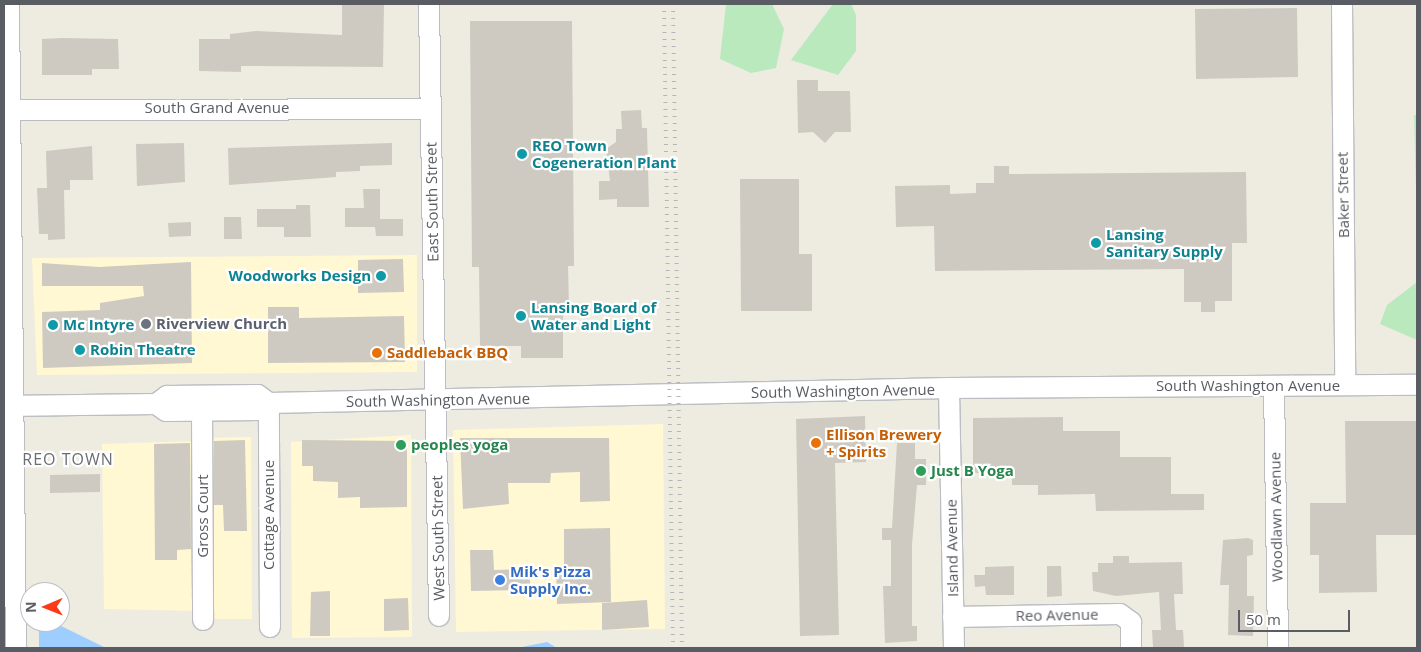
<!DOCTYPE html>
<html>
<head>
<meta charset="utf-8">
<style>
	body { margin:0 }
	#map { position:relative; width:1421px; height:652px; overflow:hidden; background:#eeece0; font-family:"Open Sans",sans-serif }
	div>[style] { position:absolute }
	.commercial>* { inset:0; background:#fff8d3 }
	.green>* { inset:0; background:#b9e9bc }
	.water>* { inset:0; background:#9eceff }
	.pier>* { inset:0; background:#eeece0 }
	.building>* { inset:0; background:#cecac1 }
	.roads { filter:drop-shadow(1px 0 #bbbdc3) drop-shadow(-1px 0 #bbbdc3) drop-shadow(0 1px #bbbdc3) drop-shadow(0 -1px #bbbdc3) }
	.minor>* { height:20px; margin:-10px; padding:0 10px; transform-origin:10px; border-radius:10px; background:#fff }
	.rail>* { height:4px; margin-top:-2px; transform-origin:0; background:repeating-linear-gradient(90deg,#b4b5b6 0 1px,transparent 0 7px) }
	.dots>* { width:14px; height:14px; translate:-50% -50%; box-sizing:border-box; border:2px solid #fff; border-radius:50% }
	span { translate:-50% -50%; white-space:nowrap; text-align:center; line-height:1.15; -webkit-text-stroke:4.5px #fff; paint-order:stroke }
	.street-label { font-size:15px; color:#595c63 }
	.culture-label { font-size:15px; color:#0d838f; font-weight:700 }
	.left { translate:0 -50%; text-align:left }
	.right { translate:-100% -50%; text-align:right }
	.worship-label { font-size:15px; color:#5b616d; font-weight:700 }
	.food-label { font-size:15px; color:#c56008; font-weight:700 }
	.leisure-label { font-size:15px; color:#27864d; font-weight:700 }
	.shop-label { font-size:15px; color:#366cbe; font-weight:700 }
	.neighbourhood-label { font-size:16px; color:#696e75; letter-spacing:1px }
	.frame { position:absolute; inset:0; border:5px solid #595c63; pointer-events:none }
	.north { position:absolute; left:20px; top:582px; width:50px; height:50px; box-sizing:border-box; background:#fff; border:1px solid #bdbec1; border-radius:50%; rotate:269deg; font-size:14px; font-weight:700; line-height:20px; text-align:center; color:#595c63 }
	.north::after { content:''; display:block; margin:auto; width:18px; height:22px; background:#fc3a18; clip-path:polygon(50% 0,100% 100%,50% 72%,0 100%) }
	.scale { position:absolute; left:1238px; top:610px; width:112px; height:22px; box-sizing:border-box; border:2px solid #595c63; border-top:0; padding-left:6px; font-size:15px; line-height:18px; white-space:nowrap; color:#595c63; -webkit-text-stroke:4px #fff; paint-order:stroke }
</style>
</head>
<body>
<div id="map">
	<div class="commercial">
		<i style="clip-path:polygon(417px 255px,417px 372px,37px 375px,32px 258px)"></i>
		<i style="clip-path:polygon(663px 424px,665px 629px,456px 632px,453px 430px)"></i>
		<i style="clip-path:polygon(411px 435px,412px 637px,292px 638px,291px 442px)"></i>
		<i style="clip-path:polygon(251px 437px,252px 619px,209px 619px,206px 438px)"></i>
		<i style="clip-path:polygon(198px 441px,198px 611px,104px 609px,102px 444px)"></i>
	</div>
	<div class="green">
		<i style="clip-path:polygon(726px 4px,772px 4px,784px 29px,776px 68px,751px 73px,720px 59px)"></i>
		<i style="clip-path:polygon(833px 4px,851px 4px,856px 15px,856px 51px,838px 75px,791px 60px)"></i>
		<i style="clip-path:polygon(1414px 115px,1417px 115px,1417px 226px)"></i>
		<i style="clip-path:polygon(1417px 282px,1417px 340px,1380px 324px,1387px 305px)"></i>
	</div>
	<div class="water">
		<i style="clip-path:polygon(4px 609px,30px 622px,53px 622px,104px 647px,145px 648px,4px 648px)"></i>
		<i style="clip-path:polygon(547px 642px,557px 648px,517px 648px)"></i>
	</div>
	<div class="pier">
		<i style="clip-path:polygon(4px 606px,30px 608px,30px 622px,39px 622px,39px 648px,4px 648px)"></i>
	</div>
	<div class="building">
		<i style="clip-path:polygon(342px 4px,384px 4px,383px 67px,241px 66px,241px 72px,199px 71px,199px 39px,230px 39px,230px 34px,256px 31px,342px 35px)"></i>
		<i style="clip-path:polygon(1297px 8px,1298px 77px,1196px 79px,1195px 9px)"></i>
		<i style="clip-path:polygon(470px 21px,572px 21px,574px 266px,568px 266px,569px 307px,563px 307px,563px 358px,521px 358px,521px 346px,480px 346px,479px 267px,472px 267px)"></i>
		<i style="clip-path:polygon(62px 38px,118px 39px,119px 69px,92px 69px,92px 75px,42px 75px,42px 39px)"></i>
		<i style="clip-path:polygon(797px 80px,818px 80px,818px 91px,850px 91px,851px 132px,835px 132px,825px 143px,813px 132px,798px 133px)"></i>
		<i style="clip-path:polygon(641px 110px,642px 128px,647px 128px,649px 207px,617px 207px,617px 199px,599px 200px,599px 181px,610px 181px,606px 149px,616px 142px,616px 129px,622px 129px,621px 111px)"></i>
		<i style="clip-path:polygon(184px 143px,185px 182px,137px 186px,136px 144px)"></i>
		<i style="clip-path:polygon(392px 143px,392px 165px,360px 166px,360px 171px,336px 172px,336px 177px,229px 185px,228px 148px)"></i>
		<i style="clip-path:polygon(92px 146px,93px 180px,70px 180px,70px 190px,64px 190px,65px 239px,48px 240px,48px 234px,39px 234px,37px 188px,47px 188px,46px 151px)"></i>
		<i style="clip-path:polygon(994px 166px,1009px 166px,1009px 174px,1246px 172px,1247px 243px,1232px 243px,1232px 301px,1215px 301px,1215px 312px,1201px 312px,1201px 302px,1184px 302px,1184px 269px,935px 271px,934px 226px,896px 227px,895px 186px,950px 185px,950px 194px,976px 193px,976px 183px,994px 183px)"></i>
		<i style="clip-path:polygon(740px 179px,799px 179px,799px 254px,812px 254px,812px 311px,741px 311px)"></i>
		<i style="clip-path:polygon(363px 189px,380px 189px,380px 219px,403px 219px,403px 236px,376px 236px,375px 227px,345px 227px,345px 208px,364px 208px)"></i>
		<i style="clip-path:polygon(296px 205px,310px 205px,311px 237px,284px 237px,284px 227px,257px 227px,257px 209px,296px 209px)"></i>
		<i style="clip-path:polygon(224px 217px,241px 217px,242px 239px,224px 239px)"></i>
		<i style="clip-path:polygon(191px 222px,191px 236px,169px 237px,168px 223px)"></i>
		<i style="clip-path:polygon(403px 259px,404px 292px,358px 293px,358px 260px)"></i>
		<i style="clip-path:polygon(191px 262px,192px 363px,43px 368px,42px 312px,100px 310px,100px 303px,144px 296px,143px 286px,42px 286px,42px 263px,99px 267px)"></i>
		<i style="clip-path:polygon(268px 307px,299px 307px,299px 318px,404px 316px,405px 362px,268px 363px)"></i>
		<i style="clip-path:polygon(865px 416px,866px 462px,835px 463px,839px 635px,800px 636px,796px 419px)"></i>
		<i style="clip-path:polygon(1063px 417px,1063px 431px,1120px 431px,1120px 457px,1171px 457px,1171px 494px,1204px 494px,1204px 510px,1096px 511px,1095px 494px,1038px 495px,1038px 485px,1012px 485px,1012px 473px,973px 473px,973px 418px)"></i>
		<i style="clip-path:polygon(1345px 421px,1417px 421px,1417px 535px,1376px 535px,1377px 592px,1319px 593px,1319px 555px,1310px 555px,1310px 503px,1346px 503px)"></i>
		<i style="clip-path:polygon(460px 438px,609px 438px,610px 501px,580px 502px,580px 472px,551px 473px,550px 483px,508px 483px,509px 504px,463px 509px)"></i>
		<i style="clip-path:polygon(245px 440px,247px 531px,224px 531px,223px 505px,214px 505px,214px 441px)"></i>
		<i style="clip-path:polygon(302px 440px,407px 441px,407px 507px,360px 508px,360px 497px,338px 498px,338px 482px,313px 481px,313px 466px,302px 466px)"></i>
		<i style="clip-path:polygon(190px 443px,191px 549px,177px 550px,177px 560px,155px 560px,154px 444px)"></i>
		<i style="clip-path:polygon(897px 443px,915px 443px,915px 459px,926px 459px,926px 485px,917px 485px,912px 545px,912px 626px,917px 626px,917px 641px,885px 643px,883px 586px,891px 586px,891px 540px,882px 540px,882px 528px,892px 528px)"></i>
		<i style="clip-path:polygon(100px 474px,100px 492px,50px 493px,50px 475px)"></i>
		<i style="clip-path:polygon(610px 528px,611px 602px,557px 604px,556px 567px,564px 567px,564px 529px)"></i>
		<i style="clip-path:polygon(1248px 538px,1253px 540px,1253px 555px,1247px 556px,1247px 596px,1254px 596px,1253px 636px,1228px 635px,1229px 585px,1220px 585px,1223px 540px)"></i>
		<i style="clip-path:polygon(470px 550px,493px 550px,494px 570px,530px 569px,530px 590px,471px 591px)"></i>
		<i style="clip-path:polygon(1113px 556px,1129px 556px,1129px 563px,1182px 562px,1183px 594px,1174px 594px,1176px 630px,1183px 630px,1184px 647px,1153px 647px,1152px 630px,1161px 630px,1159px 592px,1116px 596px,1093px 591px,1092px 572px,1098px 572px,1098px 563px,1113px 563px)"></i>
		<i style="clip-path:polygon(1014px 566px,1014px 595px,986px 595px,985px 586px,975px 587px,974px 575px,985px 575px,985px 567px)"></i>
		<i style="clip-path:polygon(1047px 566px,1061px 566px,1062px 596px,1047px 597px)"></i>
		<i style="clip-path:polygon(330px 591px,330px 636px,310px 636px,311px 592px)"></i>
		<i style="clip-path:polygon(408px 598px,409px 630px,384px 631px,384px 599px)"></i>
		<i style="clip-path:polygon(647px 600px,649px 627px,602px 630px,602px 603px)"></i>
	</div>
	<div class="roads">
		<div class="minor">
			<i style="left:9px;top:4px;width:644px;rotate:89.38deg"></i>
			<i style="left:429px;top:4px;width:612px;rotate:89.06deg"></i>
			<i style="left:1342px;top:4px;width:381px;rotate:89.5deg"></i>
			<i style="left:4px;top:110px;width:427px;rotate:-0.1deg"></i>
			<i style="left:1274px;top:386px;width:262px;rotate:89.1deg"></i>
			<i style="left:949px;top:388px;width:260px;rotate:88.9deg"></i>
			<i style="left:258px;top:395px;width:14px;rotate:36deg"></i>
			<i style="left:269px;top:403px;width:12px;rotate:145deg"></i>
			<i style="left:259px;top:410px;width:93px;rotate:179.4deg"></i>
			<i style="left:166px;top:411px;width:12px;rotate:-145deg"></i>
			<i style="left:156px;top:404px;width:14px;rotate:-36deg"></i>
			<i style="left:167px;top:396px;width:91px;rotate:-0.6deg"></i>
			<i style="left:4px;top:406px;width:152px;rotate:-0.8deg"></i>
			<i style="left:202px;top:411px;width:209px;rotate:89.7deg"></i>
			<i style="left:953px;top:617px;width:167px;rotate:-1deg"></i>
			<i style="left:1120px;top:614px;width:14px;rotate:36deg"></i>
			<i style="left:1131px;top:622px;width:26px;rotate:90deg"></i>
			<i style="left:270px;top:627px;width:224px;rotate:-90.3deg"></i>
			<i style="left:269px;top:403px;width:680px;rotate:-1.26deg"></i>
			<i style="left:949px;top:388px;width:468px;rotate:-0.4deg"></i>
		</div>
	</div>
	<div class="rail">
		<i style="left:664px;top:4px;width:644px;rotate:89.2deg"></i>
		<i style="left:673px;top:4px;width:644px;rotate:89.2deg"></i>
	</div>
	<div class="dots">
		<i style="left:522px;top:154px;background:#0f9aa8"></i>
		<i style="left:1096px;top:243px;background:#0f9aa8"></i>
		<i style="left:381px;top:276px;background:#0f9aa8"></i>
		<i style="left:521px;top:316px;background:#0f9aa8"></i>
		<i style="left:146px;top:324px;background:#6b7280"></i>
		<i style="left:53px;top:325px;background:#0f9aa8"></i>
		<i style="left:80px;top:350px;background:#0f9aa8"></i>
		<i style="left:377px;top:353px;background:#e8710a"></i>
		<i style="left:816px;top:443px;background:#e8710a"></i>
		<i style="left:401px;top:445px;background:#2e9e5b"></i>
		<i style="left:921px;top:471px;background:#2e9e5b"></i>
		<i style="left:500px;top:580px;background:#3f7fe0"></i>
	</div>
	<div class="street-label">
		<span style="left:217px;top:108px">South Grand Avenue</span>
		<span style="left:1343px;top:195px;rotate:-91deg">Baker Street</span>
		<span style="left:432px;top:202px;rotate:-91deg">East South Street</span>
		<span style="left:1248px;top:386px">South Washington Avenue</span>
		<span style="left:843px;top:391px;rotate:-1deg">South Washington Avenue</span>
		<span style="left:438px;top:400px;rotate:-1deg">South Washington Avenue</span>
		<span style="left:269px;top:515px;rotate:-90deg">Cottage Avenue</span>
		<span style="left:203px;top:516px;rotate:-90deg">Gross Court</span>
		<span style="left:1276px;top:517px;rotate:-91deg">Woodlawn Avenue</span>
		<span style="left:438px;top:538px;rotate:-91deg">West South Street</span>
		<span style="left:952px;top:548px;rotate:-91deg">Island Avenue</span>
		<span style="left:1057px;top:615px;rotate:-1deg">Reo Avenue</span>
	</div>
	<div class="culture-label">
		<span class="left" style="left:532px;top:154px">REO Town<br>Cogeneration Plant</span>
		<span class="left" style="left:1106px;top:243px">Lansing<br>Sanitary Supply</span>
		<span class="right" style="left:371px;top:276px">Woodworks Design</span>
		<span class="left" style="left:531px;top:316px">Lansing Board of<br>Water and Light</span>
		<span class="left" style="left:63px;top:325px">Mc Intyre</span>
		<span class="left" style="left:90px;top:350px">Robin Theatre</span>
	</div>
	<div class="worship-label">
		<span class="left" style="left:156px;top:324px">Riverview Church</span>
	</div>
	<div class="food-label">
		<span class="left" style="left:387px;top:353px">Saddleback BBQ</span>
		<span class="left" style="left:826px;top:443px">Ellison Brewery<br>+ Spirits</span>
	</div>
	<div class="leisure-label">
		<span class="left" style="left:411px;top:445px">peoples yoga</span>
		<span class="left" style="left:931px;top:471px">Just B Yoga</span>
	</div>
	<div class="shop-label">
		<span class="left" style="left:510px;top:580px">Mik's Pizza<br>Supply Inc.</span>
	</div>
	<div class="neighbourhood-label">
		<span style="left:68px;top:459px">REO TOWN</span>
	</div>
	<div class="frame"></div>
	<div class="north">N</div>
	<div class="scale">50 m</div>
</div>
</body>
</html>
